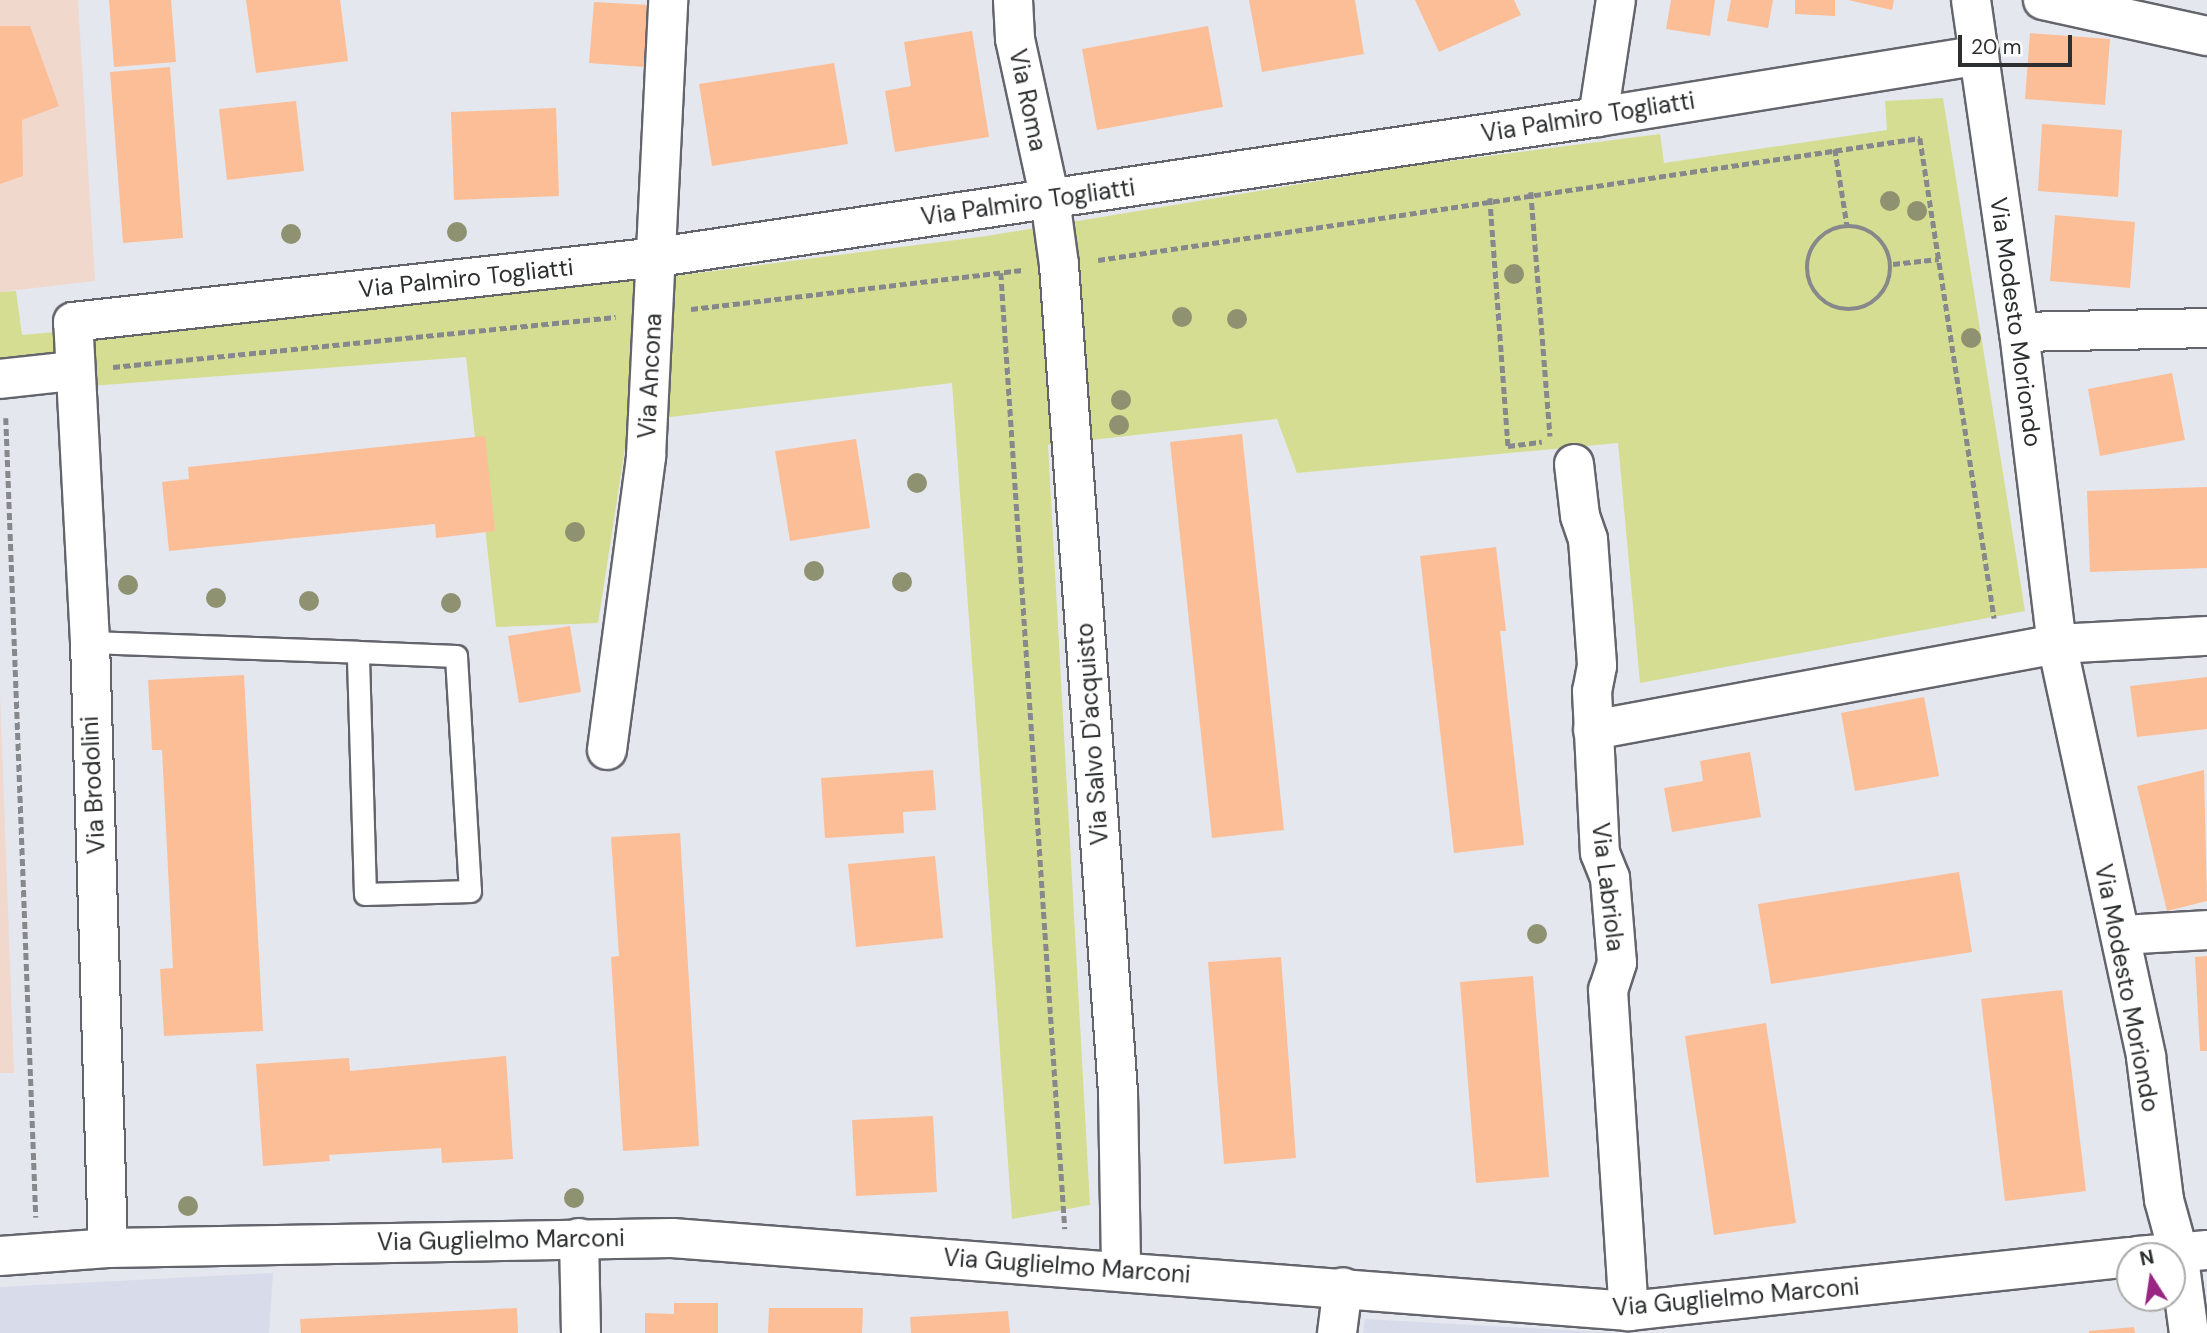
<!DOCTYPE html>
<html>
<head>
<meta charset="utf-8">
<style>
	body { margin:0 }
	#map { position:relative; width:2207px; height:1333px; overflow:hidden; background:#e5e7ee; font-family:"DM Sans",sans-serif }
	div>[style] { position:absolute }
	.built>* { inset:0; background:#d8dbea }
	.education>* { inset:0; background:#f0d8cd }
	.green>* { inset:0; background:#d4dd91 }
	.building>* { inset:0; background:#fcbe97 }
	.path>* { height:4.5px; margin-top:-2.25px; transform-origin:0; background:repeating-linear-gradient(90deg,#86888c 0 7px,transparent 0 10.5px) }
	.path>.ring { margin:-2.25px; padding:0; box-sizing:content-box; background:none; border:4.5px solid #86888c; border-radius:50% }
	.roads { filter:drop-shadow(2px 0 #64656c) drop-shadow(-2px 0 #64656c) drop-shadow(0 2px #64656c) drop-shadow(0 -2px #64656c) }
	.lane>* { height:21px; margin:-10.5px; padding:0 10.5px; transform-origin:10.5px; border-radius:10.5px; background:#fff }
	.street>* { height:38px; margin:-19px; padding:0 19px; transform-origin:19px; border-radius:19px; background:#fff }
	.secondary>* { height:38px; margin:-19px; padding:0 19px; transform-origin:19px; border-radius:19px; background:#fff }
	.trees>* { width:20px; height:20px; margin:-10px; border-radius:50%; background:#8f9271 }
	span { translate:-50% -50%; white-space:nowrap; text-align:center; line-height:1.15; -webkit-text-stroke:5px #fff; paint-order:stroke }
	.street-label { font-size:24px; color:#2d2e30 }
	.north { position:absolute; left:2116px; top:1242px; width:70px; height:70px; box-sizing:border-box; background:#fff; border:2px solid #ababac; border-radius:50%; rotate:348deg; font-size:19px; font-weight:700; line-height:28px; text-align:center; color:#2d2e30 }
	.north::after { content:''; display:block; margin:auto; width:24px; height:32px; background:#992683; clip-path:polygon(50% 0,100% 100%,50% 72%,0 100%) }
	.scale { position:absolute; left:1958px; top:35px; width:114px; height:32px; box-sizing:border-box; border:4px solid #2d2e30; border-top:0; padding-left:9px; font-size:21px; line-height:24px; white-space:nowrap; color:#2d2e30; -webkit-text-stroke:5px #fff; paint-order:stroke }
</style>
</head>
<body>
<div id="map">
	<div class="built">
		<i style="clip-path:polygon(273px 1273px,269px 1333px,0 1333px,0 1287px)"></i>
		<i style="clip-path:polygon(1365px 1319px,1618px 1333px,1363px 1333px)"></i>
	</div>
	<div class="education">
		<i style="clip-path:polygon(0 0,78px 0,95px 281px,0 292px)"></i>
		<i style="clip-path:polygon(0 693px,14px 1073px,0 1073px)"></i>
	</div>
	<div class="green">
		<i style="clip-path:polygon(1943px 98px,2025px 611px,1640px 683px,1618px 443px,1297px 473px,1277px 419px,1048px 445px,1090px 1205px,1012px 1219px,952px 383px,629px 422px,598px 623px,496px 627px,466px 357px,0 393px,0 292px,16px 291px,22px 335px,674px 276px,987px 236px,1403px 167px,1660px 134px,1664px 163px,1887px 130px,1885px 101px)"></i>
	</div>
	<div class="building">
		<i style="clip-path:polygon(109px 0,171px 0,176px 62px,114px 67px)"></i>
		<i style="clip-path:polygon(246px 0,340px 0,348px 61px,256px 73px)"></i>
		<i style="clip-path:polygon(1249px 0,1355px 0,1364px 54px,1262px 72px)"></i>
		<i style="clip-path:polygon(1415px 0,1514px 0,1521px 15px,1439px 52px)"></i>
		<i style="clip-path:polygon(1671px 0,1715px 0,1710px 36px,1666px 29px)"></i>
		<i style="clip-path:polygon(1731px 0,1773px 0,1768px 28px,1727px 21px)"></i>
		<i style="clip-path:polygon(1795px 0,1835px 0,1835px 16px,1795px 14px)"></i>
		<i style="clip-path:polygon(1848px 0,1894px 0,1892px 10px)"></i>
		<i style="clip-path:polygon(594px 2px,650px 5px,645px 67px,589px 63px)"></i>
		<i style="clip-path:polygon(0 26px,30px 26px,59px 106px,22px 120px,23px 176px,0 184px)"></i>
		<i style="clip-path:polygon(1208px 26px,1223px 107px,1097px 130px,1082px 49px)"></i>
		<i style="clip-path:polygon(972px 31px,989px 137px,895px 152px,885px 91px,911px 86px,904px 42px)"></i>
		<i style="clip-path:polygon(2030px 33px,2110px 39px,2105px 105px,2025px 99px)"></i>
		<i style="clip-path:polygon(834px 63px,848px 144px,712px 166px,699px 84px)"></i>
		<i style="clip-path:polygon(170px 67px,183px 238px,123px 243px,110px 72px)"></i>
		<i style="clip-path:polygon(296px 101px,304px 171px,227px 180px,219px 109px)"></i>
		<i style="clip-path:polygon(556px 108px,559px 196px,454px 200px,451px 112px)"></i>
		<i style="clip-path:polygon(2042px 124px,2122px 130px,2118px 197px,2038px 191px)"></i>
		<i style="clip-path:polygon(2055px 215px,2135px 222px,2130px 288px,2050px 281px)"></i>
		<i style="clip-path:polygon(2172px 373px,2185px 440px,2100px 456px,2088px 389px)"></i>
		<i style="clip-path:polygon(1242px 434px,1284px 830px,1212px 838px,1170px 442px)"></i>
		<i style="clip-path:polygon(485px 436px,495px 531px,436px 538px,435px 524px,169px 551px,162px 482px,189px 479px,188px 467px)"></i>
		<i style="clip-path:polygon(856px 439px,870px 528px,790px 541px,775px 451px)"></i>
		<i style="clip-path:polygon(2207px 487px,2207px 568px,2090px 572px,2087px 491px)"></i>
		<i style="clip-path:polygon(1496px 547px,1506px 631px,1500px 631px,1524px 845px,1454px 853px,1420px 556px)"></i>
		<i style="clip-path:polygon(570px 626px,581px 692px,519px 703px,508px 636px)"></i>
		<i style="clip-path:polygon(244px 675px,263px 1031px,164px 1036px,160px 969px,173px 968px,162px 750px,152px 750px,148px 680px)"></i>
		<i style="clip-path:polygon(2207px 677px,2207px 729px,2137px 737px,2130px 686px)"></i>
		<i style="clip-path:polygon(1924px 697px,1939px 776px,1855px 791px,1841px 713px)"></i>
		<i style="clip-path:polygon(1750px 752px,1761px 817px,1672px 832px,1664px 788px,1703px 781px,1700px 761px)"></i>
		<i style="clip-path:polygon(933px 770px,936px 810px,903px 812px,904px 833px,825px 838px,821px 778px)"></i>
		<i style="clip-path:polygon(2204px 770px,2207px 901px,2167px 911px,2137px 786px)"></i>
		<i style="clip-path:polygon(680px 833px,699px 1146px,623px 1151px,611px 957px,619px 956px,611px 837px)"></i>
		<i style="clip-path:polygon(935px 856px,943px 938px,856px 947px,848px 864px)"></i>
		<i style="clip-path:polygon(1959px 872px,1972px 952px,1771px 984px,1758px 904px)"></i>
		<i style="clip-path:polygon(2207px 956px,2207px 1051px,2200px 1051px,2195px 957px)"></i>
		<i style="clip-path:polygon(1281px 957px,1296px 1158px,1224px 1164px,1208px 962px)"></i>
		<i style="clip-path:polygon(1533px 976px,1549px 1177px,1476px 1183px,1460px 982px)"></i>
		<i style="clip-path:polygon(2062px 990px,2086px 1191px,2005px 1201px,1981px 999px)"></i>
		<i style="clip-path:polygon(1766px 1023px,1796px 1223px,1714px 1235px,1685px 1036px)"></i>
		<i style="clip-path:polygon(506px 1056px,513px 1159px,442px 1163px,441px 1148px,329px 1155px,330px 1161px,263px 1166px,256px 1064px,349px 1058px,350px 1071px)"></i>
		<i style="clip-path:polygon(933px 1116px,937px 1192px,856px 1196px,852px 1120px)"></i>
		<i style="clip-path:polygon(674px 1303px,718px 1303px,718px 1333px,645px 1333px,645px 1313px,674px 1314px)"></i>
		<i style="clip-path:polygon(517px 1308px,518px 1333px,301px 1333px,300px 1319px)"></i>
		<i style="clip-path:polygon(769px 1308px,863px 1308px,862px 1333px,768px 1333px)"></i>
		<i style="clip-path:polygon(1008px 1311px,1010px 1333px,911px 1333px,910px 1317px)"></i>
		<i style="clip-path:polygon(2134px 1327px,2135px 1333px,2089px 1333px,2089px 1331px)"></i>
	</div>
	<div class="path">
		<i style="left:1835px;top:149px;width:76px;rotate:80.9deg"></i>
		<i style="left:1531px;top:192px;width:245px;rotate:85.5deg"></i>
		<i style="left:1490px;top:198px;width:249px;rotate:85.8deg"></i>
		<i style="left:1508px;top:446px;width:34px;rotate:-7deg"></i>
		<i class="ring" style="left:1807px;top:226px;width:79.5px;height:79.5px"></i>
		<i style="left:1098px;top:260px;width:831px;rotate:-8.44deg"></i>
		<i style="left:1920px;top:138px;width:486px;rotate:81.2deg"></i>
		<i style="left:1893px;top:264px;width:46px;rotate:-6.2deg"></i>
		<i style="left:1001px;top:273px;width:958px;rotate:86.17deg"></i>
		<i style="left:691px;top:309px;width:334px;rotate:-6.7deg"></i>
		<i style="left:113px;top:367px;width:505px;rotate:-5.68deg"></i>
		<i style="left:6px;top:418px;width:800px;rotate:87.85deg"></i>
	</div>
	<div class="roads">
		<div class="lane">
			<i style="left:90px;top:642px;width:268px;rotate:2.1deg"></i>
			<i style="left:358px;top:652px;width:98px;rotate:2.3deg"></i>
			<i style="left:456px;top:656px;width:235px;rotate:86.6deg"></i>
			<i style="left:470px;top:891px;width:105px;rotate:178.4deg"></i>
			<i style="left:365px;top:894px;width:242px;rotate:-91.7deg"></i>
		</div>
		<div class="street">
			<i style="left:1013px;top:0;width:39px;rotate:87deg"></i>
			<i style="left:1015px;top:39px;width:164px;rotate:77.7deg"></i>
			<i style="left:1050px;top:199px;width:67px;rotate:82.2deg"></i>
			<i style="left:1059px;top:265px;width:830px;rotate:85.92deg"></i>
			<i style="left:1118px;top:1093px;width:176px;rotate:89deg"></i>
			<i style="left:1971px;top:0;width:335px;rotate:81.8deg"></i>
			<i style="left:2019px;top:332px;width:314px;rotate:83.1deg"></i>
			<i style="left:2057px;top:644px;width:422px;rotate:77.8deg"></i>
			<i style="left:2146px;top:1057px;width:144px;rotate:82.8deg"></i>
			<i style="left:2164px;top:1200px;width:53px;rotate:74.6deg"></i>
			<i style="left:2178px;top:1251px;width:83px;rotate:82.4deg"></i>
			<i style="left:2043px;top:0;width:168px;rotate:12.4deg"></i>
			<i style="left:1598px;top:117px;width:118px;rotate:-81.3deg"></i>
			<i style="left:2019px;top:332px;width:188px;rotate:-1.2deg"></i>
			<i style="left:0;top:379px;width:73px;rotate:-6.3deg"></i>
			<i style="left:1574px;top:464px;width:52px;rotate:83.4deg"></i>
			<i style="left:1580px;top:516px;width:24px;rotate:71deg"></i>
			<i style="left:1588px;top:539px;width:127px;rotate:85.9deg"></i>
			<i style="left:1597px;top:666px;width:25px;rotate:101deg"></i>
			<i style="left:1592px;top:691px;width:162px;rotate:87.2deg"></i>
			<i style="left:1600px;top:853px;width:27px;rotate:68deg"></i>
			<i style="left:1610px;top:878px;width:85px;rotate:85.3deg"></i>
			<i style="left:1617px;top:963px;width:28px;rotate:108deg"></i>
			<i style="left:1608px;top:990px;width:322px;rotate:86.3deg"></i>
			<i style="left:1593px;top:730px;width:472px;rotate:-10.5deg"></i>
			<i style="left:2057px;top:644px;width:150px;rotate:-3.1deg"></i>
			<i style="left:607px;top:750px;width:297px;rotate:-82.4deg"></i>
			<i style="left:646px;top:456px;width:457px;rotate:-87.2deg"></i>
			<i style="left:2121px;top:935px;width:86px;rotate:-3.3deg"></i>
			<i style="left:579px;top:1238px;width:95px;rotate:88.8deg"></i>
			<i style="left:108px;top:1248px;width:606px;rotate:-91.7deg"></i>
			<i style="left:90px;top:642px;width:320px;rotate:-93deg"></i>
			<i style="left:73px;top:322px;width:589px;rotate:-6.34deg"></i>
			<i style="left:658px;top:257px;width:950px;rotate:-8.47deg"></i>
			<i style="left:1598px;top:117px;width:386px;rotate:-9.2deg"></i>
			<i style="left:1337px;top:1333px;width:46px;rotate:-82.6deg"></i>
		</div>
		<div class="secondary">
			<i style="left:0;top:1256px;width:108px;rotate:-4.2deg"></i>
			<i style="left:108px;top:1248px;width:564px;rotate:-1.02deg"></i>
			<i style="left:672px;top:1238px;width:960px;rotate:4.36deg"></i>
			<i style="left:1629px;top:1311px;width:504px;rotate:-6.15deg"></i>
			<i style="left:2137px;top:1256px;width:70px;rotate:-4.9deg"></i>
		</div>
	</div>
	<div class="trees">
		<i style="left:1890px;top:201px"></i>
		<i style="left:1917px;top:211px"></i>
		<i style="left:457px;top:232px"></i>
		<i style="left:291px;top:234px"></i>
		<i style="left:1514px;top:274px"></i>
		<i style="left:1182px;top:317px"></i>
		<i style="left:1237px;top:319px"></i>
		<i style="left:1971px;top:338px"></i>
		<i style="left:1121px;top:400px"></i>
		<i style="left:1119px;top:425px"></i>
		<i style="left:917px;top:483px"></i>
		<i style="left:575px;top:532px"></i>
		<i style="left:814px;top:571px"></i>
		<i style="left:902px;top:582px"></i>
		<i style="left:128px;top:585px"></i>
		<i style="left:216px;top:598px"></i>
		<i style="left:309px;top:601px"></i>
		<i style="left:451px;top:603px"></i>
		<i style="left:1537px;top:934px"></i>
		<i style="left:574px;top:1198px"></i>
		<i style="left:188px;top:1206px"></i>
	</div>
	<div class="street-label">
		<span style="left:1028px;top:100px;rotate:78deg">Via Roma</span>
		<span style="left:1588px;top:117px;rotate:-9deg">Via Palmiro Togliatti</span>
		<span style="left:1028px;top:202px;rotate:-8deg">Via Palmiro Togliatti</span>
		<span style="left:466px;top:278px;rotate:-6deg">Via Palmiro Togliatti</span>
		<span style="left:2016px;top:322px;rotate:82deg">Via Modesto Moriondo</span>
		<span style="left:650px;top:376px;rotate:-87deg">Via Ancona</span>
		<span style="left:1092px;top:734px;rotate:-94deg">Via Salvo D'acquisto</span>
		<span style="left:93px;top:785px;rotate:-93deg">Via Brodolini</span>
		<span style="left:1608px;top:887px;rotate:83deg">Via Labriola</span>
		<span style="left:2127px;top:988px;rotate:79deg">Via Modesto Moriondo</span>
		<span style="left:501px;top:1240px;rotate:-1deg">Via Guglielmo Marconi</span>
		<span style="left:1067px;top:1266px;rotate:4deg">Via Guglielmo Marconi</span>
		<span style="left:1736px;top:1297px;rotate:-5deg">Via Guglielmo Marconi</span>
	</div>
	<div class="north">N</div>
	<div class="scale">20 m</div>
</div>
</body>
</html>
